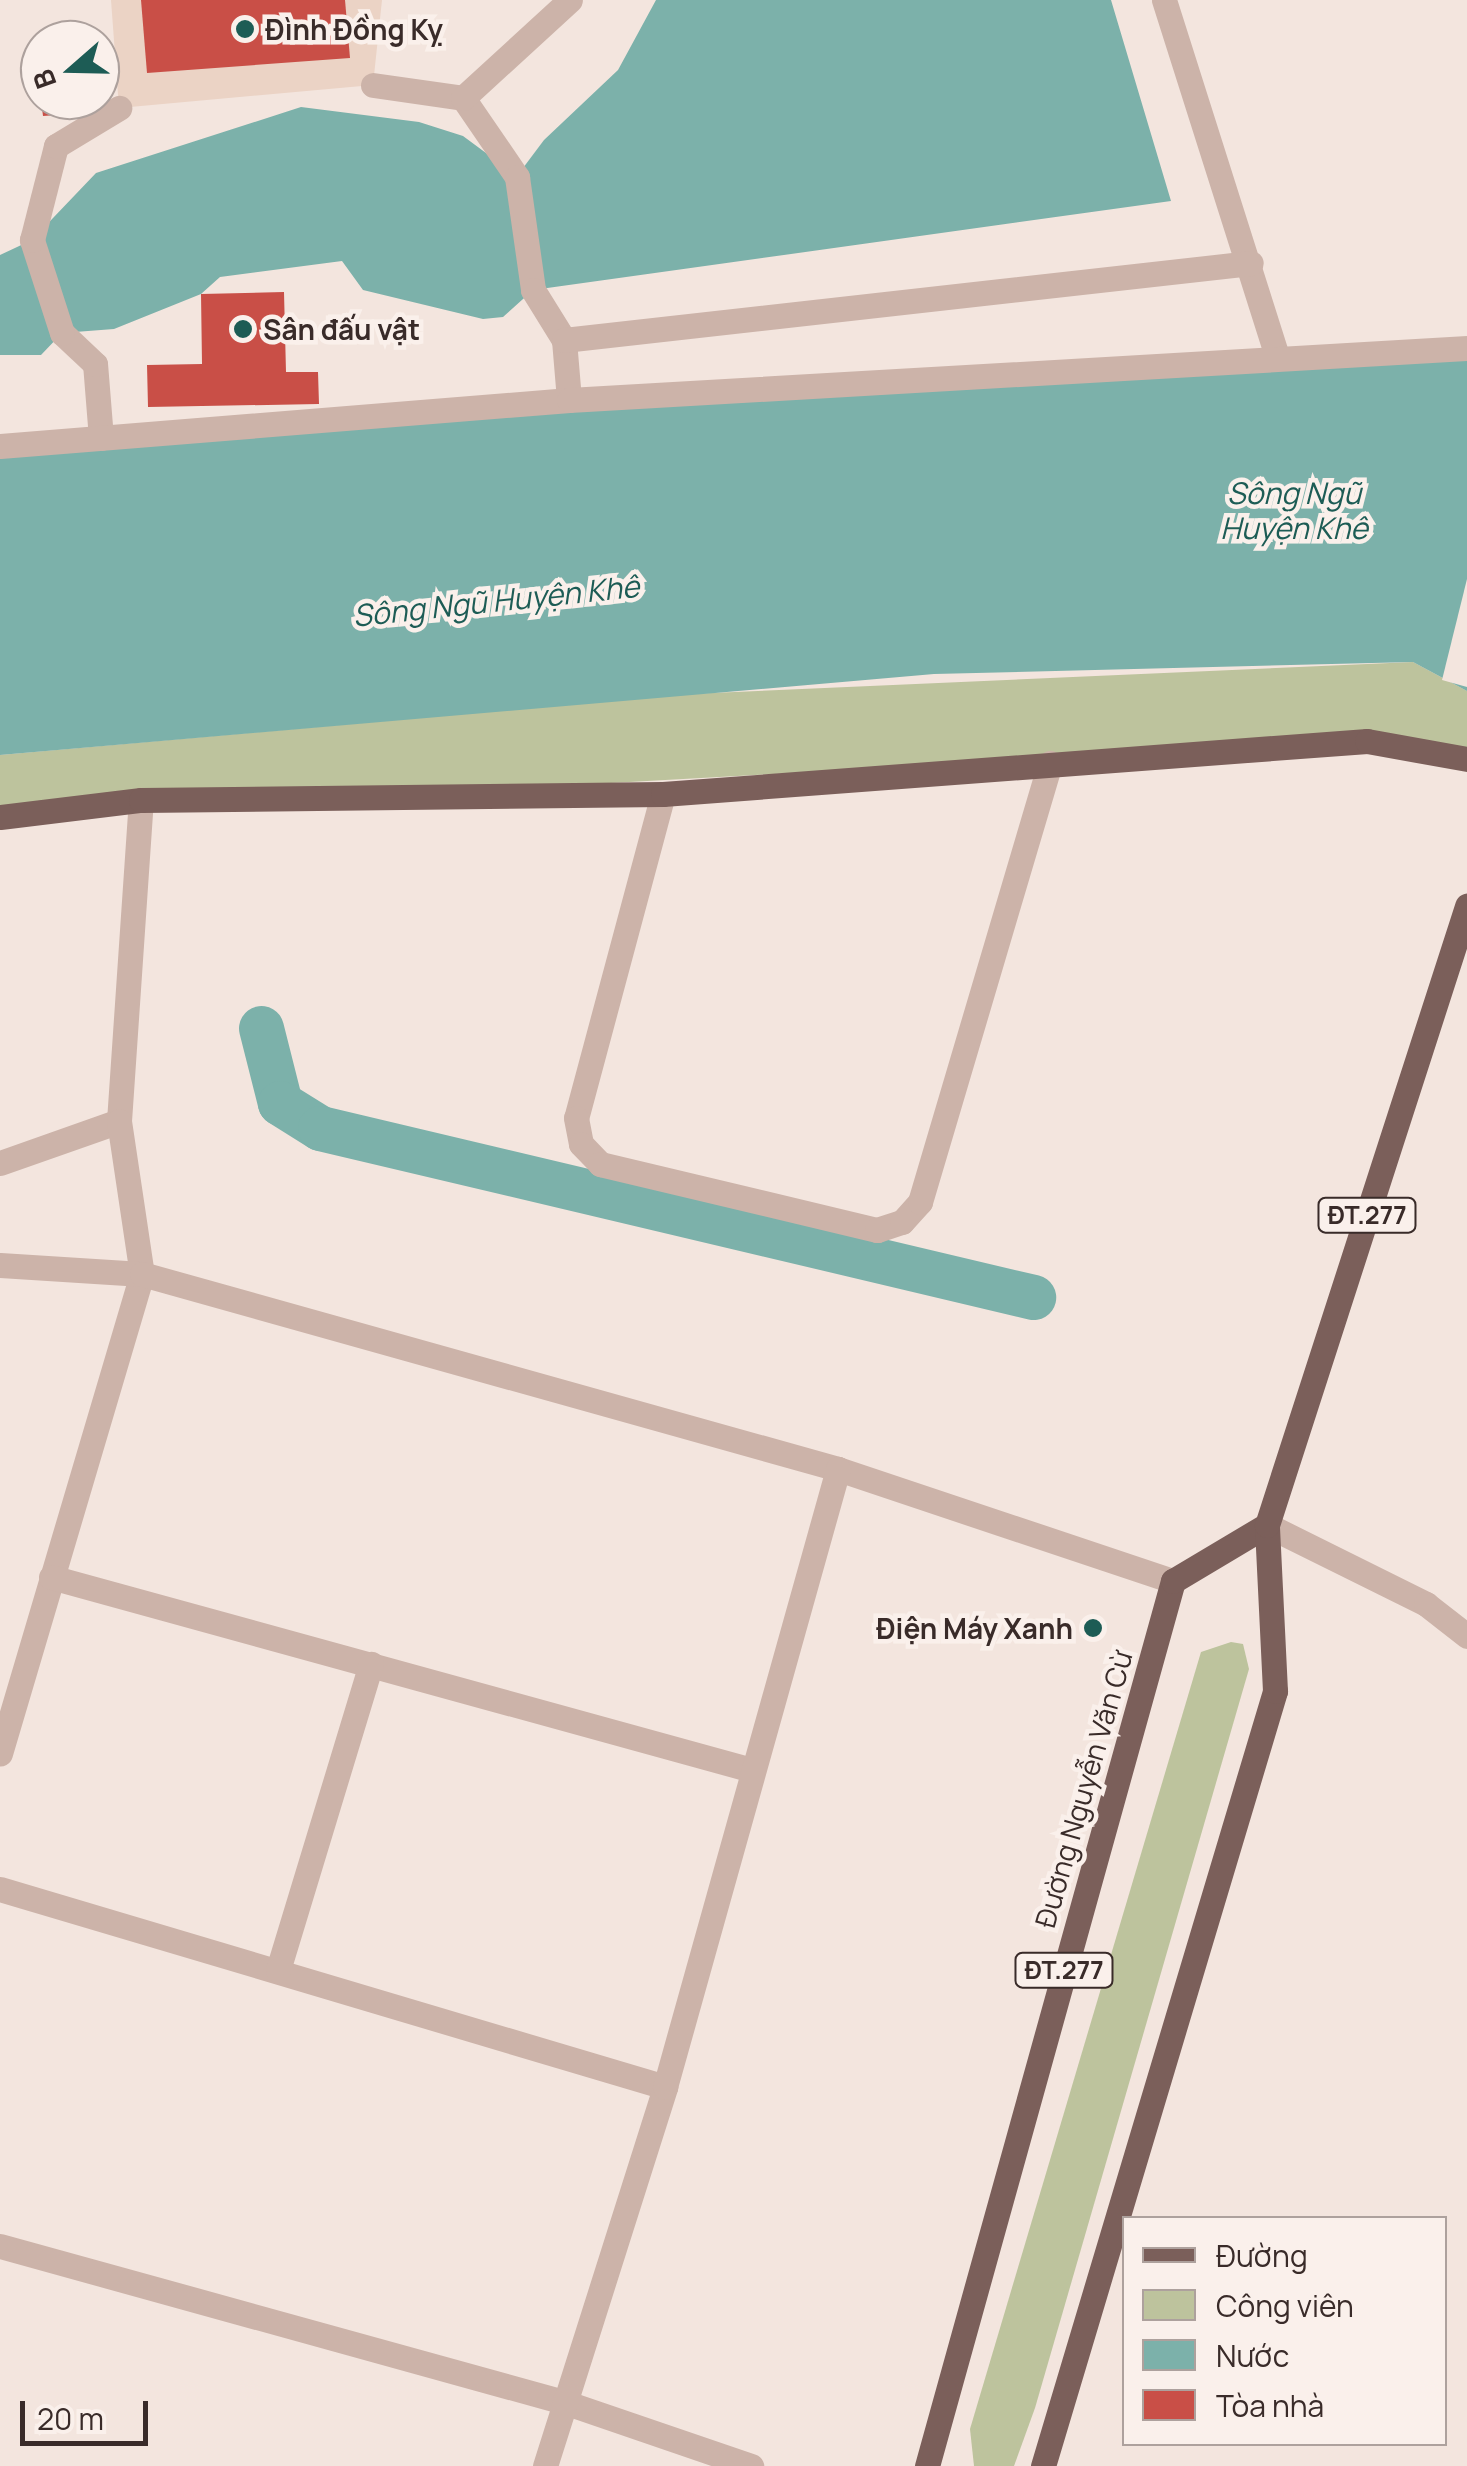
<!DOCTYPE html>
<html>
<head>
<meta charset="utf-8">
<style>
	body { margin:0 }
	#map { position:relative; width:1467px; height:2466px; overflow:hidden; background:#f3e5de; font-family:Manrope,sans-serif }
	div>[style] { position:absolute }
	.green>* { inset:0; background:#bdc39d }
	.plaza>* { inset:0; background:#ebd3c5 }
	.water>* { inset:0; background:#7cb1aa }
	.pier>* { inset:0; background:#f3e5de }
	.canal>* { height:45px; margin:-22.5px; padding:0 22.5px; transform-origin:22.5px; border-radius:22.5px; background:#7cb1aa }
	.building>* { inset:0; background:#c94f47 }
	.minor>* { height:25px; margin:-12.5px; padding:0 12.5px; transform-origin:12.5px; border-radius:12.5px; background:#ccb3a9 }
	.major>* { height:25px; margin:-12.5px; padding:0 12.5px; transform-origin:12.5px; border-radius:12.5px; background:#7b5f5a }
	.dots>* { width:28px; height:28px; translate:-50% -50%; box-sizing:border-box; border:5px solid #faf0eb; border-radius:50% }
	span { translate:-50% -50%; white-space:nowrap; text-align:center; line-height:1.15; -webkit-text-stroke:9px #faf0eb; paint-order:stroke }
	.shield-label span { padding:2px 8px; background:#faf0eb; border:2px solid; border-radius:8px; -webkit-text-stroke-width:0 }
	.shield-label { font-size:25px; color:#392b29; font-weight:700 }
	.poi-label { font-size:28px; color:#392b29; font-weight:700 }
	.left { translate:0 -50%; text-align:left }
	.right { translate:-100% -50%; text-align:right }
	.street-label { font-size:28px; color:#392b29 }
	.water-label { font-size:30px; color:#1d5c55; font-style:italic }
	.legend { position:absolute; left:1122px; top:2216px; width:325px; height:230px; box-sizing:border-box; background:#faf0eb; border:2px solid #ada19d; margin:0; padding:12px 18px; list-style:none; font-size:30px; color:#392b29 }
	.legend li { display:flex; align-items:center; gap:20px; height:50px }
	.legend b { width:50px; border:2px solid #ada19d }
	.north { position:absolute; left:20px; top:20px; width:100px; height:100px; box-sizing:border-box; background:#faf0eb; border:2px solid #ada19d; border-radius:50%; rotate:250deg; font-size:28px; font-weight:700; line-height:40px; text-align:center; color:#392b29 }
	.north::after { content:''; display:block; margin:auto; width:35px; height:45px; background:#1d5c55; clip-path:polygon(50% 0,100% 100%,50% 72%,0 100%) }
	.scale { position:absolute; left:20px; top:2401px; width:128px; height:45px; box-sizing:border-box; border:5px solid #392b29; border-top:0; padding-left:12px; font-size:30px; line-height:35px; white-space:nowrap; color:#392b29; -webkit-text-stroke:8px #faf0eb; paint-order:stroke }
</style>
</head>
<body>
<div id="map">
	<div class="green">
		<i style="clip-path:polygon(1413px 662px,1467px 691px,1467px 759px,1367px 741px,0 817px,0 755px,688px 694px)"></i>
		<i style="clip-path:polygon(1231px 1642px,1243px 1644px,1249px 1669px,1035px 2408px,1014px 2466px,974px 2466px,970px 2429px,1201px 1652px)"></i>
	</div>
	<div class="plaza">
		<i style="clip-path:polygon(111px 0,382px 0,373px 85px,119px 108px)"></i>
	</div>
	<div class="water">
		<i style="clip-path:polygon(656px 0,1111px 0,1171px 201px,533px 290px,503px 317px,483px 319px,363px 290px,342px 261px,220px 277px,201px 294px,114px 329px,62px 333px,41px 355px,0 355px,0 255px,32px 240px,96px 173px,301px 107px,419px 122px,463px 136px,517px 176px,544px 140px,618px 70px)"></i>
		<i style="clip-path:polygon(1467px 348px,1467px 691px,1413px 662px,934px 674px,0 755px,0 446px)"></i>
	</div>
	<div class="pier">
		<i style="clip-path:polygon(1467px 579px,1467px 687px,1442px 680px)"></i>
	</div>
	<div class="canal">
		<i style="left:261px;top:1028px;width:77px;rotate:75.8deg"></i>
		<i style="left:280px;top:1103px;width:47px;rotate:32deg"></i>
		<i style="left:320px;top:1128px;width:733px;rotate:13.33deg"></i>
	</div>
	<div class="building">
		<i style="clip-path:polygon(141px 0,345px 0,350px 58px,147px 73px)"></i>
		<i style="clip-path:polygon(41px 100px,84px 100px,85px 113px,43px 116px)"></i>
		<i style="clip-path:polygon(284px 292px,286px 372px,318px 372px,319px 404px,148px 407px,147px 365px,202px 364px,201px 294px)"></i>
	</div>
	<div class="minor">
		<i style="left:1164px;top:0;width:374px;rotate:72.4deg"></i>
		<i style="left:373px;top:85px;width:91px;rotate:8.2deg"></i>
		<i style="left:463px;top:98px;width:96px;rotate:55.6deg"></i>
		<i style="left:517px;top:177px;width:114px;rotate:81.9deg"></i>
		<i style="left:533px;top:290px;width:59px;rotate:58.2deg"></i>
		<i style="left:564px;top:340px;width:60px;rotate:85.2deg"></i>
		<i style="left:463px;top:98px;width:145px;rotate:-42.5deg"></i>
		<i style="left:564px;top:340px;width:691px;rotate:-6.4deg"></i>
		<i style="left:101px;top:438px;width:74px;rotate:-94.6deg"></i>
		<i style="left:95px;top:364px;width:45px;rotate:-136.8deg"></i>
		<i style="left:62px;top:333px;width:98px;rotate:-107.9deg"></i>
		<i style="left:32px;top:240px;width:97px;rotate:-75.7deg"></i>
		<i style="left:56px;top:146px;width:74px;rotate:-31.1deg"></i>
		<i style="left:0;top:446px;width:571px;rotate:-4.62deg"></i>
		<i style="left:569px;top:400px;width:900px;rotate:-3.31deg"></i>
		<i style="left:663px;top:794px;width:335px;rotate:105deg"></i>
		<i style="left:576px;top:1118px;width:26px;rotate:79deg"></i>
		<i style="left:581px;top:1144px;width:28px;rotate:46deg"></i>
		<i style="left:600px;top:1164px;width:285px;rotate:13.4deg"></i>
		<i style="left:877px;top:1230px;width:26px;rotate:-18deg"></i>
		<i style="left:902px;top:1222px;width:27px;rotate:-48deg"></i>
		<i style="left:920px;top:1202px;width:458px;rotate:-73.5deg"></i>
		<i style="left:119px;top:1121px;width:322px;rotate:-86.1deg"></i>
		<i style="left:0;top:1163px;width:126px;rotate:-19.4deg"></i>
		<i style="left:119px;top:1121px;width:155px;rotate:81.5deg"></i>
		<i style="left:142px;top:1274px;width:500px;rotate:106.5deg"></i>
		<i style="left:0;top:1265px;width:142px;rotate:3.6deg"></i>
		<i style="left:142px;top:1274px;width:723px;rotate:15.65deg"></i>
		<i style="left:838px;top:1469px;width:353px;rotate:18.5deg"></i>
		<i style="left:1267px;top:1525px;width:178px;rotate:26.4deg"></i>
		<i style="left:1426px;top:1604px;width:52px;rotate:38deg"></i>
		<i style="left:51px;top:1577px;width:727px;rotate:15.39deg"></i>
		<i style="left:0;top:1889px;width:694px;rotate:16.58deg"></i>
		<i style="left:278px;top:1970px;width:320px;rotate:-73.1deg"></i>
		<i style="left:0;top:2246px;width:585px;rotate:15.46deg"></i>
		<i style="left:564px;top:2402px;width:198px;rotate:18.9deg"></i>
		<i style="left:545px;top:2466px;width:398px;rotate:-72.4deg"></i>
		<i style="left:665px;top:2087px;width:642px;rotate:-74.36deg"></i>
	</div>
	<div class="major">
		<i style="left:0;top:817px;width:142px;rotate:-6.9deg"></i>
		<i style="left:141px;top:800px;width:522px;rotate:-0.66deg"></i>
		<i style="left:663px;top:794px;width:706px;rotate:-4.31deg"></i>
		<i style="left:1367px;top:741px;width:102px;rotate:10.2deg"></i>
		<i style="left:927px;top:2466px;width:919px;rotate:-74.47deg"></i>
		<i style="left:1173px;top:1581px;width:109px;rotate:-30.8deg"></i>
		<i style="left:1043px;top:2466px;width:809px;rotate:-73.33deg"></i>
		<i style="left:1275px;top:1691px;width:166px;rotate:-92.8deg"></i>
		<i style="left:1267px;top:1525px;width:651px;rotate:-72.09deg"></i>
	</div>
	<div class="dots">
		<i style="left:245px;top:29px;background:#1d5c55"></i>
		<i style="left:243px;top:329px;background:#1d5c55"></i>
		<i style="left:1093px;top:1628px;background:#1d5c55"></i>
	</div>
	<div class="shield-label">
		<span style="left:1367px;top:1215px">ĐT.277</span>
		<span style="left:1064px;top:1970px">ĐT.277</span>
	</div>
	<div class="poi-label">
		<span class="left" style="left:265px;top:29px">Đình Đồng Kỵ</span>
		<span class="left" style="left:263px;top:329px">Sân đấu vật</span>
		<span class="right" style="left:1073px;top:1628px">Điện Máy Xanh</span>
	</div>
	<div class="street-label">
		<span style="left:1083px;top:1789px;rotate:-74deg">Đường Nguyễn Văn Cừ</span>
	</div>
	<div class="water-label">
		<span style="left:1294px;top:510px">Sông Ngũ<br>Huyện Khê</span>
		<span style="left:496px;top:601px;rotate:-6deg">Sông Ngũ Huyện Khê</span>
	</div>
	<ul class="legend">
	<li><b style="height:12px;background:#7b5f5a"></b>Đường</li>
	<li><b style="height:28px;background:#bdc39d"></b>Công viên</li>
	<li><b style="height:28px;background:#7cb1aa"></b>Nước</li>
	<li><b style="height:28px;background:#c94f47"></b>Tòa nhà</li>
	</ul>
	<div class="north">B</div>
	<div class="scale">20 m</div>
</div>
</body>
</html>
